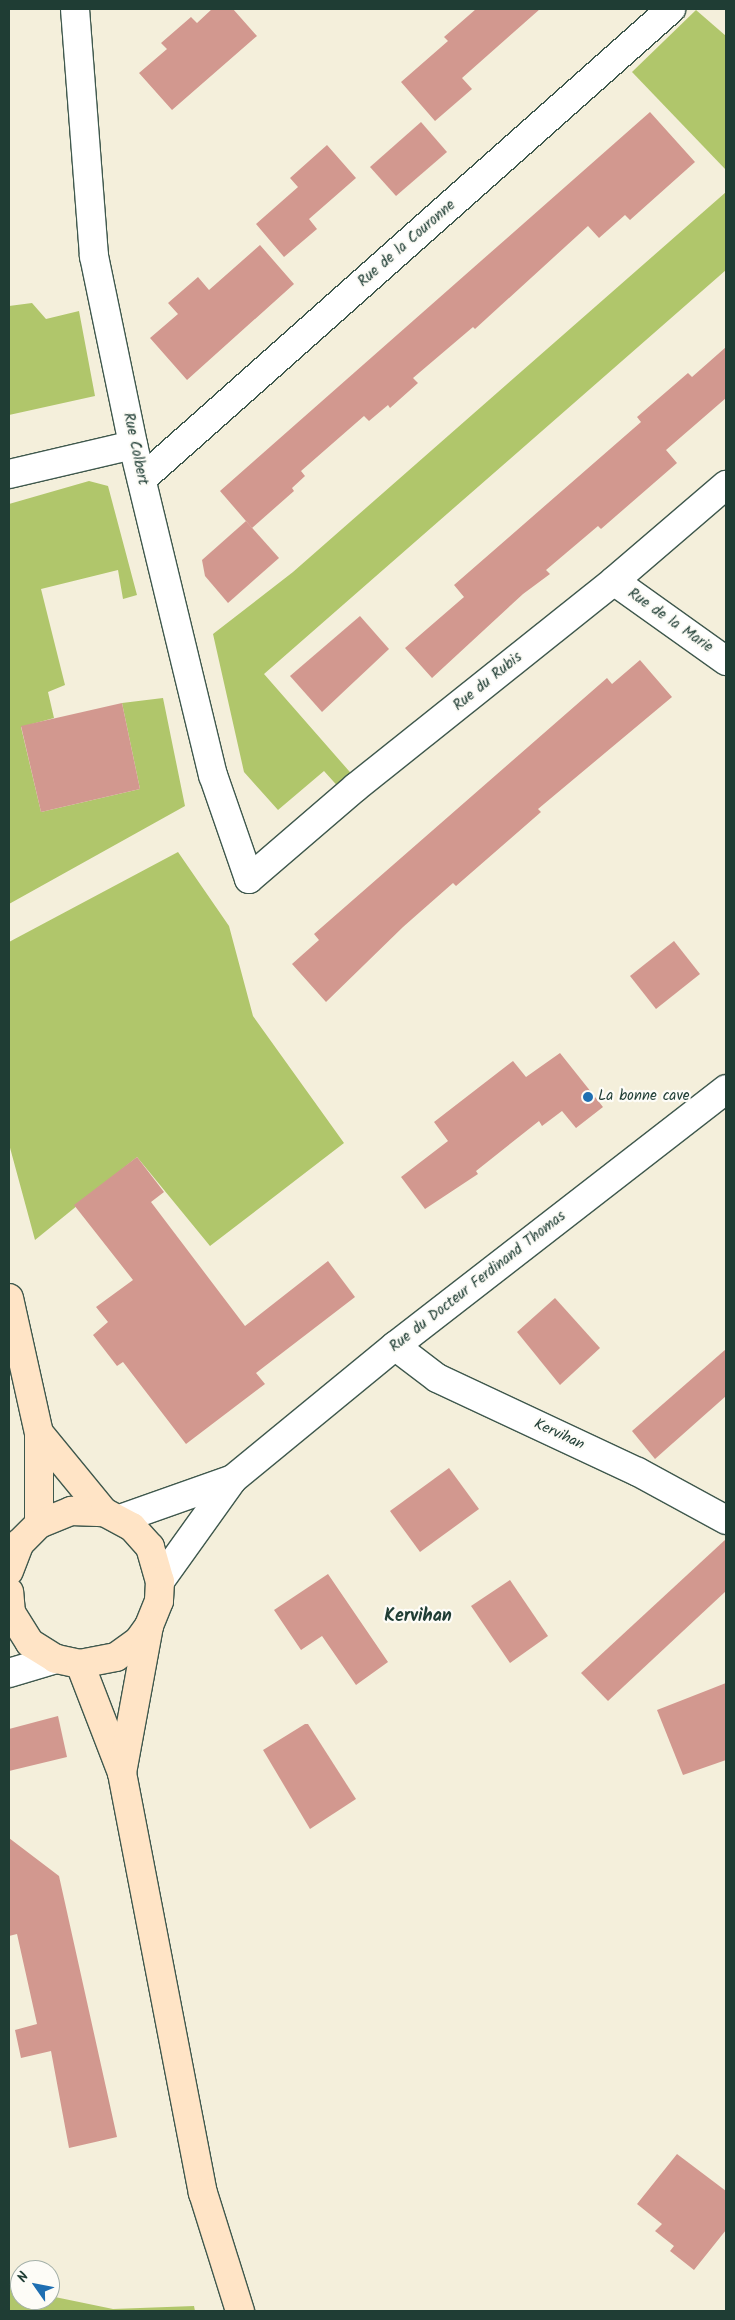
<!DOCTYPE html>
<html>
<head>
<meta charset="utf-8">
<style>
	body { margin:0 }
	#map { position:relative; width:735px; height:2320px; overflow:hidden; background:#f4efdb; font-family:Kalam,sans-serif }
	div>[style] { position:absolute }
	.green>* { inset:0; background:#b0c66b }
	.building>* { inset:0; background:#d2988f }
	.roads { filter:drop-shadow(1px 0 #3f584d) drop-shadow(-1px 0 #3f584d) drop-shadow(0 1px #3f584d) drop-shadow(0 -1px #3f584d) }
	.minor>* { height:28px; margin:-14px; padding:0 14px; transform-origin:14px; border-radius:14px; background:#fff }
	.secondary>* { height:28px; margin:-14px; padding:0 14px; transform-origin:14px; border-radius:14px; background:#ffe4c6 }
	.dots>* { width:14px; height:14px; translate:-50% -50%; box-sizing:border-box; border:2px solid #fdfcf7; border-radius:50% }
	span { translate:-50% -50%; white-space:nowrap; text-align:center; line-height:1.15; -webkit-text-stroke:4.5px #fdfcf7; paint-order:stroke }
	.street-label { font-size:15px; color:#1f3d34 }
	.poi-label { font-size:15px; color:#1f3d34 }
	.left { translate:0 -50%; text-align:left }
	.quarter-label { font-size:18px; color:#1f3d34; font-weight:700 }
	.frame { position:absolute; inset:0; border:10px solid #1f3d34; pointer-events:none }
	.north { position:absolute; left:10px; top:2260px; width:50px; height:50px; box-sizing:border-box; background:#fdfcf7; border:1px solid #a4b0a9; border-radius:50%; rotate:303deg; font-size:14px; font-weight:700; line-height:20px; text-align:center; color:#1f3d34 }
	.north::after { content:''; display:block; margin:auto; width:18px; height:22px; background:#1f6fb2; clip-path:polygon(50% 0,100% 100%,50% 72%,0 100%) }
</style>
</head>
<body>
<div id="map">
	<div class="green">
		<i style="clip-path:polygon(696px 10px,726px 36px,726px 170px,632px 72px)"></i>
		<i style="clip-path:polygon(726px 192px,726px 270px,264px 674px,356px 779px,342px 791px,324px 771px,278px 810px,244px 772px,213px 634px,293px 572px)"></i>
		<i style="clip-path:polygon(32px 303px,46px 319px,79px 311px,95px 396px,9px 415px,9px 306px)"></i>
		<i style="clip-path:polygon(89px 481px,108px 486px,137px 595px,123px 599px,118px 570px,41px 589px,65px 685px,48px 692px,54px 718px,21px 727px,41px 812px,140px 789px,122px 703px,163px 698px,185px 806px,9px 904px,9px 504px)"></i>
		<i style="clip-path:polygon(178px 852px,229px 926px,253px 1016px,344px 1143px,210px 1246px,137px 1157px,35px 1240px,9px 1144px,9px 942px)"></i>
		<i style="clip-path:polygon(9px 2286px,20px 2289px,20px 2300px,50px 2300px,50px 2296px,113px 2309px,194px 2306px,195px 2311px,9px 2311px)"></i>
	</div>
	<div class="building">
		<i style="clip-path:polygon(212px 9px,233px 9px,257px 36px,172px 110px,139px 73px,167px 49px,161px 43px,191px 17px,197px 23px)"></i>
		<i style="clip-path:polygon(476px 9px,540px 9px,462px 78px,472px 89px,435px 121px,401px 82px,448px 41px,444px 37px)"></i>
		<i style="clip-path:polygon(650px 112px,695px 162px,630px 220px,625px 215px,599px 238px,588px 226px,475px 329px,473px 327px,413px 378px,418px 383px,390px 408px,388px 405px,369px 421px,364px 416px,301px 471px,305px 476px,292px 488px,294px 491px,252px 528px,220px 491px)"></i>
		<i style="clip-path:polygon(421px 122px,447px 152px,396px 196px,370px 167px)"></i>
		<i style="clip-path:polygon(327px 145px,356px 178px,309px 219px,317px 229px,284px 257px,256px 224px,298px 187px,290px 178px)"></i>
		<i style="clip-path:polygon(260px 245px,294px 284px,187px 380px,150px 338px,178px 314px,168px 303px,198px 277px,209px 290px)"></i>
		<i style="clip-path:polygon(726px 347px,726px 398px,666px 450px,677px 463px,601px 529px,598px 526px,546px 570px,550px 574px,523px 594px,432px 678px,405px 648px,464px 597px,454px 585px,641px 422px,637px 417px,688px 373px,692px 377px)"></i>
		<i style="clip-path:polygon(246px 521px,279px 558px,228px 603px,205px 576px,202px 560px)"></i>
		<i style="clip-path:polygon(360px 616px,389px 649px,322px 712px,290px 676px)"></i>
		<i style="clip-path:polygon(640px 660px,672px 697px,538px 809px,541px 812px,456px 886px,453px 883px,403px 927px,326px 1002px,292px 964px,319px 940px,314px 934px,607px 678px,612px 684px)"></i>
		<i style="clip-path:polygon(122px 703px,140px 789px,41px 812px,21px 726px)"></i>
		<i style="clip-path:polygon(674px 941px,700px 974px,656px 1009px,630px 976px)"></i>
		<i style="clip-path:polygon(560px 1053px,603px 1107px,576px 1128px,562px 1111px,542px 1126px,539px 1121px,476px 1171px,478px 1174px,425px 1209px,401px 1177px,448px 1141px,434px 1122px,513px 1061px,526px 1077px)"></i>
		<i style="clip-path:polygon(137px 1157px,164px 1192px,151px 1202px,245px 1326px,328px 1261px,355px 1297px,256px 1373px,265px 1384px,186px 1444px,123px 1362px,117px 1366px,93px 1335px,108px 1322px,96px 1307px,133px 1280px,74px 1205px)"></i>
		<i style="clip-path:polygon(555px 1298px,600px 1348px,560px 1385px,517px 1332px)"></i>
		<i style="clip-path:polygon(726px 1349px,726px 1396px,655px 1459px,632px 1431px)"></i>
		<i style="clip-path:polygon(449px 1468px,479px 1509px,420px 1552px,390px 1511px)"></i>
		<i style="clip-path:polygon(726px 1539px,726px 1591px,608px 1701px,581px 1673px)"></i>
		<i style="clip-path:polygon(328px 1574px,388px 1662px,356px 1685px,322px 1636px,301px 1650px,274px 1610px)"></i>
		<i style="clip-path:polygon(510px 1580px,548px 1636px,510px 1663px,471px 1606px)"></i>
		<i style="clip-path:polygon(726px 1683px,726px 1760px,683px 1775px,657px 1710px)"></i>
		<i style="clip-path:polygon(58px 1716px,67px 1757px,9px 1771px,9px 1729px)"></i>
		<i style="clip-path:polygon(305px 1724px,308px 1724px,356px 1799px,310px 1829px,263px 1750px)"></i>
		<i style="clip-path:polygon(9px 1838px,59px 1876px,117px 2137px,69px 2148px,51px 2051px,21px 2058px,15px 2030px,37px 2024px,17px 1934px,9px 1936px)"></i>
		<i style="clip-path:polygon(677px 2154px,726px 2191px,726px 2230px,694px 2270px,670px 2251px,674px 2246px,655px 2231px,662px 2224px,637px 2204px)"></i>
	</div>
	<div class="roads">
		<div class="minor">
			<i style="left:75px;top:9px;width:248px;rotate:85.6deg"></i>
			<i style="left:94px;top:256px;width:193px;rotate:78.3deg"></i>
			<i style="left:133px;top:445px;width:340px;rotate:76.4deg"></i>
			<i style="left:213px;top:775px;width:110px;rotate:70.9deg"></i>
			<i style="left:249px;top:879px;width:141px;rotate:-40.7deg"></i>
			<i style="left:356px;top:787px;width:330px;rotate:-38.6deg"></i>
			<i style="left:614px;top:581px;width:148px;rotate:-40.6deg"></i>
			<i style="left:9px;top:474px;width:127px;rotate:-13.2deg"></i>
			<i style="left:142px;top:479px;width:708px;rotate:-41.62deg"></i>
			<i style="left:614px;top:581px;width:138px;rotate:35.5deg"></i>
			<i style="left:395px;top:1346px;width:53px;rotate:37.3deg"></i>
			<i style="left:437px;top:1378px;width:222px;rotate:25.1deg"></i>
			<i style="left:638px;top:1472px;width:100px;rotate:28.6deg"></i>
			<i style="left:120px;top:1519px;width:120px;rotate:-19.5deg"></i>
			<i style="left:160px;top:1581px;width:125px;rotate:-54.4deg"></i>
			<i style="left:233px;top:1479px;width:210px;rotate:-39.4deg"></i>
			<i style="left:395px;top:1346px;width:419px;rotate:-37.8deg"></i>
			<i style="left:9px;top:1673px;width:49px;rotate:-16.6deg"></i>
		</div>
		<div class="secondary">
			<i style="left:9px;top:1298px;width:138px;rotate:77.5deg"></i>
			<i style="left:39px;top:1433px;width:91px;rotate:90deg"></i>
			<i style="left:39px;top:1433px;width:102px;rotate:50.6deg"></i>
			<i style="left:9px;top:1571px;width:30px;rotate:-69deg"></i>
			<i style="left:20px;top:1543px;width:27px;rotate:-45deg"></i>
			<i style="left:39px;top:1524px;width:35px;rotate:-22deg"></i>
			<i style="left:71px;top:1511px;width:33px;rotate:2deg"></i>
			<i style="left:104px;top:1512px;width:32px;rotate:28deg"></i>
			<i style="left:132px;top:1527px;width:27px;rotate:48deg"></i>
			<i style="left:150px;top:1547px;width:35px;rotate:74deg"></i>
			<i style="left:160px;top:1581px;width:20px;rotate:93deg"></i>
			<i style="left:159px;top:1601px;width:27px;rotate:112deg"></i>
			<i style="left:149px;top:1626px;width:19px;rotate:126deg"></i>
			<i style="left:138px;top:1641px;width:27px;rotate:144deg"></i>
			<i style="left:116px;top:1657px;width:37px;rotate:169deg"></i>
			<i style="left:80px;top:1664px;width:25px;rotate:-168deg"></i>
			<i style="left:56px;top:1659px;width:31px;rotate:-148deg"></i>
			<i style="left:30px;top:1643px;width:36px;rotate:-122deg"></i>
			<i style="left:11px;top:1613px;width:21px;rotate:-95deg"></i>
			<i style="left:80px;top:1664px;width:117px;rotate:68.9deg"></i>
			<i style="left:122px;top:1773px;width:428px;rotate:79.1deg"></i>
			<i style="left:203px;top:2193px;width:124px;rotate:72.6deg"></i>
			<i style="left:122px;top:1773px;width:149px;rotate:-79.6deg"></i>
		</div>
	</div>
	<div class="dots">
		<i style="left:588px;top:1097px;background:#1f6fb2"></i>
	</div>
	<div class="street-label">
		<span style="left:407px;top:244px;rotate:-41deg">Rue de la Couronne</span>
		<span style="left:135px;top:449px;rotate:78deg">Rue Colbert</span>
		<span style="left:670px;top:621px;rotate:35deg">Rue de la Marie</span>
		<span style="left:488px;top:682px;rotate:-39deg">Rue du Rubis</span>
		<span style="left:478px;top:1282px;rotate:-38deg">Rue du Docteur Ferdinand Thomas</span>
		<span style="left:559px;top:1435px;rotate:25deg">Kervihan</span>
	</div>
	<div class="poi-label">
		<span class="left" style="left:598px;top:1097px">La bonne cave</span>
	</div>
	<div class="quarter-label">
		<span style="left:418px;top:1617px">Kervihan</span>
	</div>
	<div class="frame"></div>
	<div class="north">N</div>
</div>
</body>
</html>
